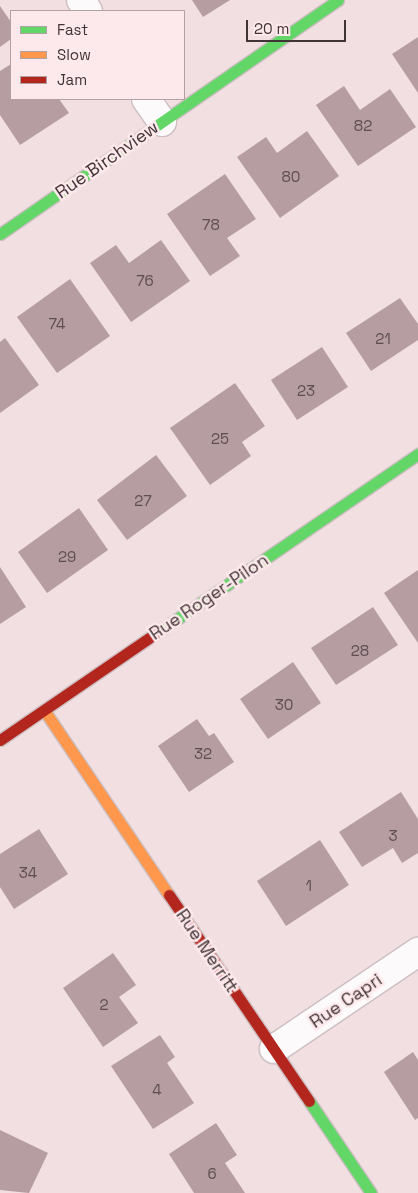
<!DOCTYPE html>
<html>
<head>
<meta charset="utf-8">
<style>
	body { margin:0 }
	#map { position:relative; width:418px; height:1193px; overflow:hidden; background:#f1dfe2; font-family:"Space Grotesk",sans-serif }
	div>[style] { position:absolute }
	.building>* { inset:0; background:#b69da2 }
	.roads { filter:drop-shadow(1px 0 #ccbec0) drop-shadow(-1px 0 #ccbec0) drop-shadow(0 1px #ccbec0) drop-shadow(0 -1px #ccbec0) }
	.street>* { height:28px; margin:-14px; padding:0 14px; transform-origin:14px; border-radius:14px; background:#fdfafb }
	.fast>* { height:11px; margin:-5.5px; padding:0 5.5px; transform-origin:5.5px; border-radius:5.5px; background:#63d668 }
	.slow>* { height:11px; margin:-5.5px; padding:0 5.5px; transform-origin:5.5px; border-radius:5.5px; background:#ff974d }
	.jam>* { height:11px; margin:-5.5px; padding:0 5.5px; transform-origin:5.5px; border-radius:5.5px; background:#b3261e }
	span { translate:-50% -50%; white-space:nowrap; text-align:center; line-height:1.15; -webkit-text-stroke:5px #fde8eb; paint-order:stroke }
	.number-label { font-size:15px; color:#5e4e51 }
	.number-label span { -webkit-text-stroke-width:0 }
	.street-label { font-size:18px; color:#413436 }
	.legend { position:absolute; left:10px; top:10px; width:175px; height:90px; box-sizing:border-box; background:#fde8eb; border:1px solid #b2a0a3; margin:0; padding:6px 9px; list-style:none; font-size:15px; color:#413436 }
	.legend li { display:flex; align-items:center; gap:10px; height:25px }
	.legend b { width:25px; border:1px solid #b2a0a3 }
	.scale { position:absolute; left:246px; top:20px; width:100px; height:22px; box-sizing:border-box; border:2px solid #413436; border-top:0; padding-left:6px; font-size:15px; line-height:18px; white-space:nowrap; color:#413436; -webkit-text-stroke:4px #fde8eb; paint-order:stroke }
</style>
</head>
<body>
<div id="map">
	<div class="building">
		<i style="clip-path:polygon(192px 0,230px 0,203px 17px)"></i>
		<i style="clip-path:polygon(0 6px,11px 22px,11px 39px,0 47px)"></i>
		<i style="clip-path:polygon(418px 37px,418px 93px,392px 54px)"></i>
		<i style="clip-path:polygon(11px 64px,11px 99px,59px 99px,69px 113px,20px 145px,0 115px,0 71px)"></i>
		<i style="clip-path:polygon(344px 86px,360px 110px,390px 89px,416px 127px,358px 166px,316px 105px)"></i>
		<i style="clip-path:polygon(307px 131px,339px 176px,280px 218px,237px 157px,266px 137px,277px 153px)"></i>
		<i style="clip-path:polygon(225px 174px,256px 219px,227px 238px,240px 256px,210px 276px,167px 214px)"></i>
		<i style="clip-path:polygon(161px 240px,190px 281px,131px 322px,90px 263px,116px 245px,129px 263px)"></i>
		<i style="clip-path:polygon(70px 279px,110px 336px,57px 373px,17px 317px)"></i>
		<i style="clip-path:polygon(400px 298px,418px 324px,418px 340px,371px 371px,346px 333px)"></i>
		<i style="clip-path:polygon(5px 338px,39px 385px,0 413px,0 342px)"></i>
		<i style="clip-path:polygon(322px 347px,348px 387px,297px 420px,271px 380px)"></i>
		<i style="clip-path:polygon(235px 383px,265px 426px,242px 442px,251px 456px,210px 485px,170px 428px)"></i>
		<i style="clip-path:polygon(156px 455px,187px 496px,127px 540px,97px 500px)"></i>
		<i style="clip-path:polygon(79px 508px,108px 550px,47px 593px,18px 552px)"></i>
		<i style="clip-path:polygon(0 567px,26px 607px,0 624px)"></i>
		<i style="clip-path:polygon(418px 570px,418px 643px,384px 593px)"></i>
		<i style="clip-path:polygon(373px 607px,398px 645px,336px 685px,311px 648px)"></i>
		<i style="clip-path:polygon(293px 662px,321px 703px,268px 739px,240px 699px)"></i>
		<i style="clip-path:polygon(197px 719px,209px 736px,214px 733px,234px 762px,189px 792px,158px 746px)"></i>
		<i style="clip-path:polygon(401px 792px,418px 819px,418px 853px,402px 863px,393px 848px,362px 867px,339px 832px)"></i>
		<i style="clip-path:polygon(39px 829px,68px 874px,14px 909px,0 887px,0 854px)"></i>
		<i style="clip-path:polygon(320px 840px,349px 885px,286px 926px,257px 881px)"></i>
		<i style="clip-path:polygon(113px 953px,136px 985px,119px 997px,138px 1023px,103px 1047px,63px 988px)"></i>
		<i style="clip-path:polygon(160px 1035px,175px 1057px,167px 1063px,194px 1103px,153px 1129px,111px 1066px)"></i>
		<i style="clip-path:polygon(413px 1052px,418px 1060px,418px 1118px,415px 1120px,384px 1072px)"></i>
		<i style="clip-path:polygon(216px 1123px,237px 1155px,225px 1163px,245px 1193px,194px 1193px,169px 1154px)"></i>
		<i style="clip-path:polygon(0 1130px,48px 1153px,29px 1193px,0 1190px)"></i>
	</div>
	<div class="roads">
		<div class="street">
			<i style="left:81px;top:0;width:13px;rotate:58deg"></i>
			<i style="left:146px;top:99px;width:28px;rotate:55deg"></i>
			<i style="left:274px;top:1049px;width:174px;rotate:-34deg"></i>
		</div>
		<div class="fast">
			<i style="left:0;top:234px;width:411px;rotate:-34.7deg"></i>
			<i style="left:155px;top:634px;width:319px;rotate:-34.4deg"></i>
			<i style="left:309px;top:1101px;width:111px;rotate:56deg"></i>
		</div>
		<div class="slow">
			<i style="left:44px;top:710px;width:223px;rotate:56deg"></i>
		</div>
		<div class="jam">
			<i style="left:0;top:740px;width:188px;rotate:-34.4deg"></i>
			<i style="left:169px;top:895px;width:249px;rotate:55.8deg"></i>
		</div>
	</div>
	<div class="number-label">
		<span style="left:363px;top:126px">82</span>
		<span style="left:291px;top:177px">80</span>
		<span style="left:211px;top:225px">78</span>
		<span style="left:145px;top:281px">76</span>
		<span style="left:57px;top:324px">74</span>
		<span style="left:383px;top:339px">21</span>
		<span style="left:306px;top:391px">23</span>
		<span style="left:220px;top:439px">25</span>
		<span style="left:143px;top:501px">27</span>
		<span style="left:67px;top:557px">29</span>
		<span style="left:360px;top:651px">28</span>
		<span style="left:284px;top:705px">30</span>
		<span style="left:203px;top:754px">32</span>
		<span style="left:393px;top:836px">3</span>
		<span style="left:28px;top:873px">34</span>
		<span style="left:309px;top:886px">1</span>
		<span style="left:104px;top:1005px">2</span>
		<span style="left:157px;top:1090px">4</span>
		<span style="left:212px;top:1174px">6</span>
	</div>
	<div class="street-label">
		<span style="left:107px;top:160px;rotate:-35deg">Rue Birchview</span>
		<span style="left:209px;top:597px;rotate:-34deg">Rue Roger-Pilon</span>
		<span style="left:207px;top:951px;rotate:56deg">Rue Merritt</span>
		<span style="left:346px;top:1001px;rotate:-34deg">Rue Capri</span>
	</div>
	<ul class="legend">
	<li><b style="height:6px;background:#63d668"></b>Fast</li>
	<li><b style="height:6px;background:#ff974d"></b>Slow</li>
	<li><b style="height:6px;background:#b3261e"></b>Jam</li>
	</ul>
	<div class="scale">20 m</div>
</div>
</body>
</html>
